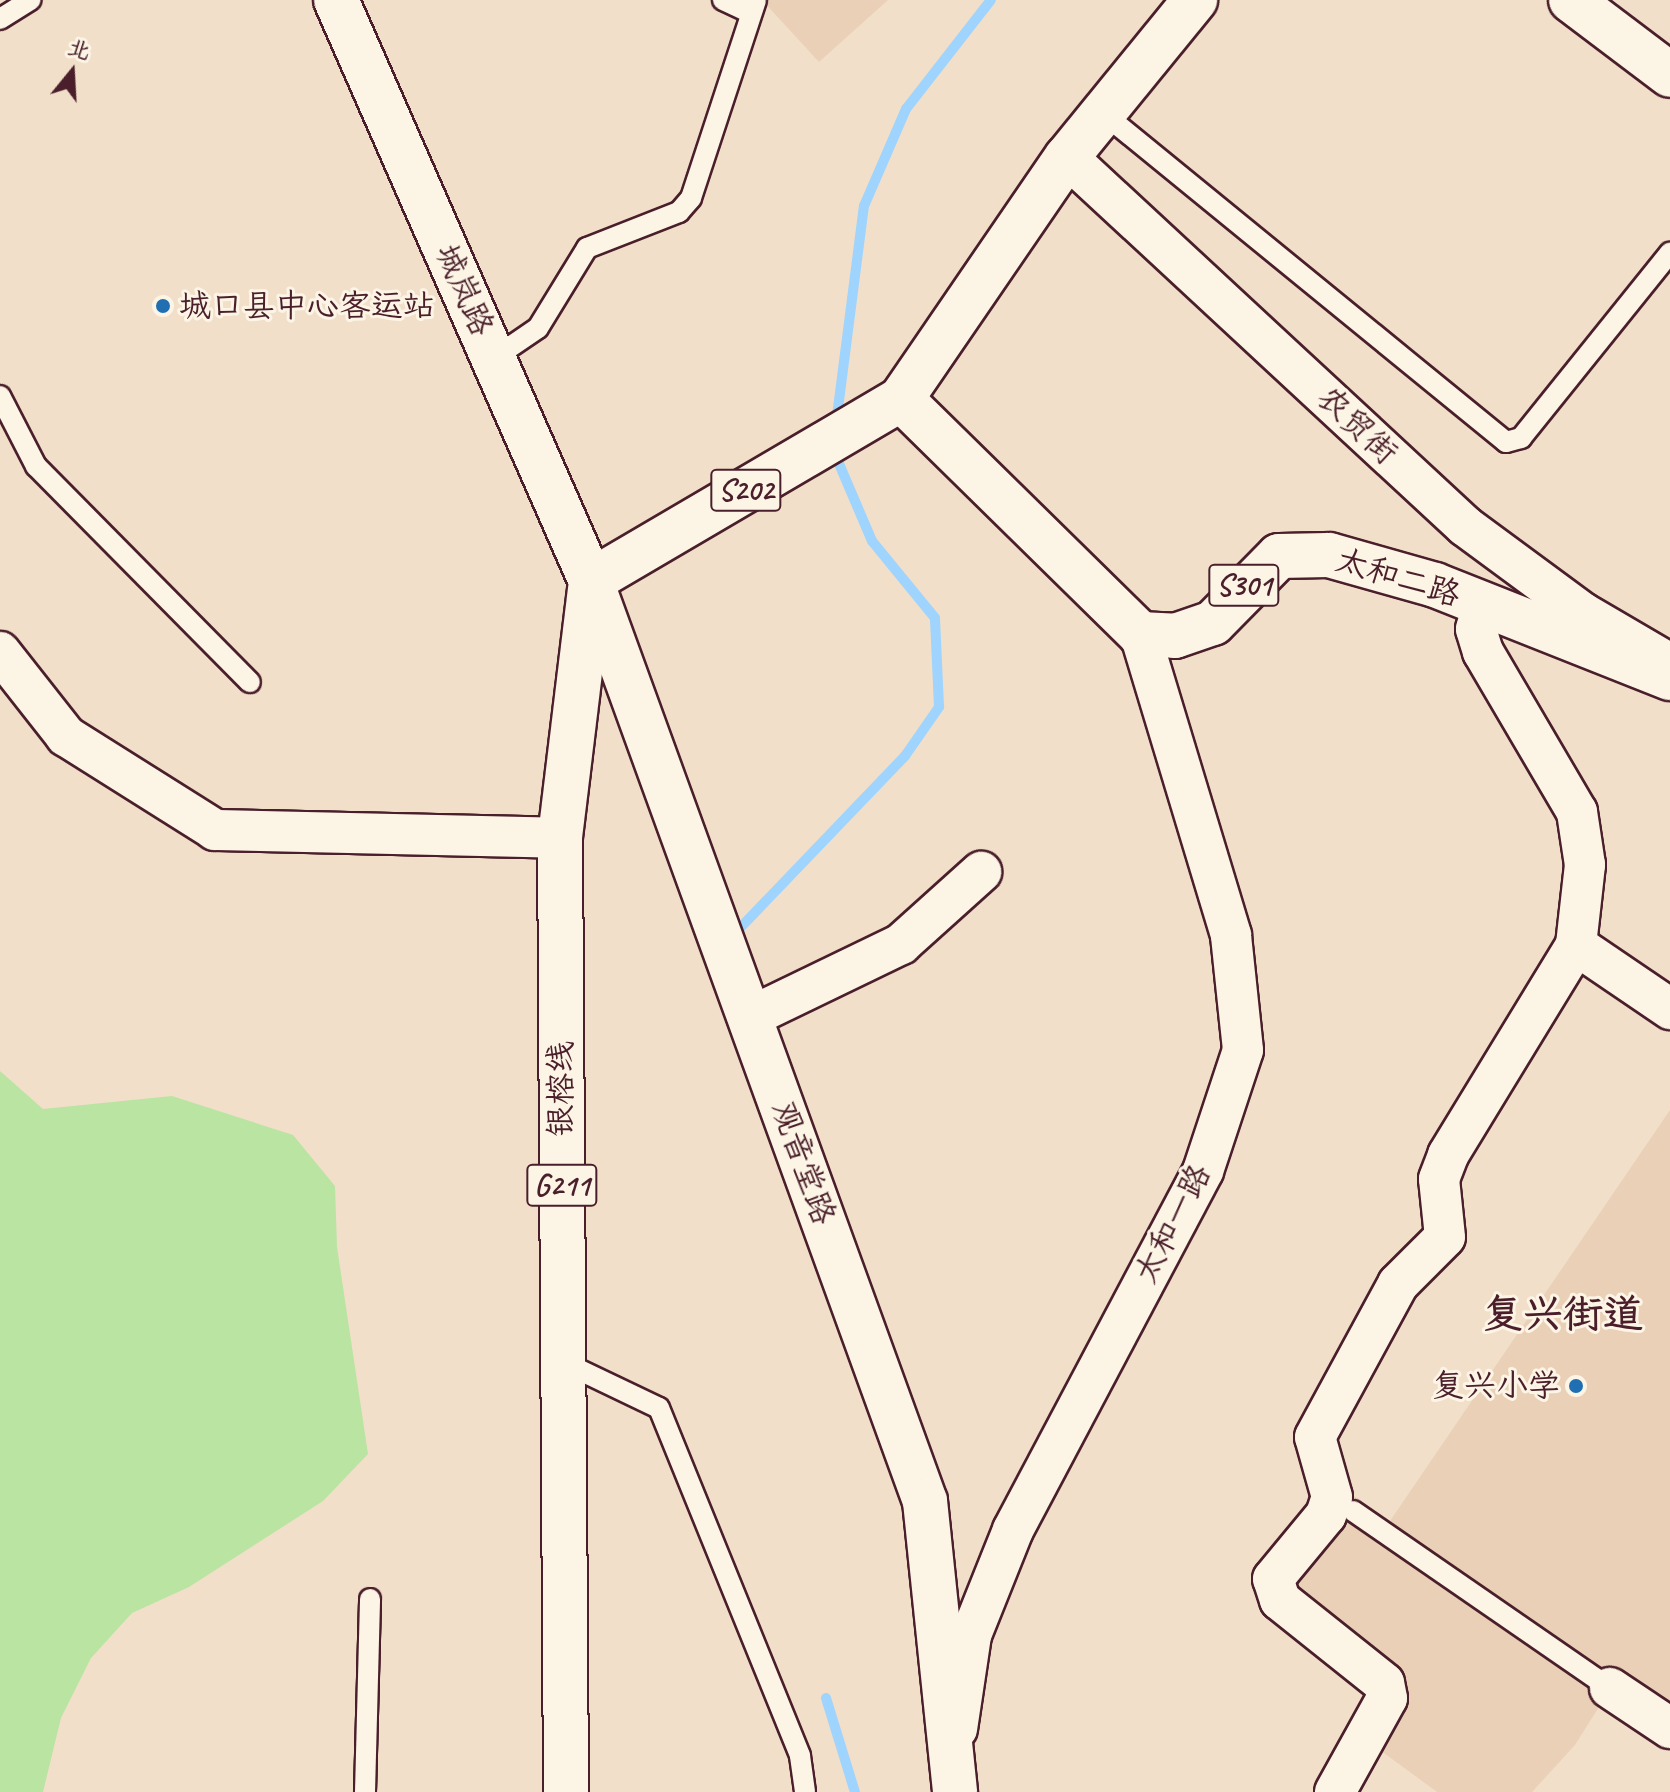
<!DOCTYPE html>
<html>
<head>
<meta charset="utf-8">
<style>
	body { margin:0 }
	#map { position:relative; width:1670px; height:1792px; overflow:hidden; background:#f1dfca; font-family:Caveat,"LXGW WenKai TC",sans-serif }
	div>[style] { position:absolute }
	.built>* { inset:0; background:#ead0b7 }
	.green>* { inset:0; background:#bae4a1 }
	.stream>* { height:10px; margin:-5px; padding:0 5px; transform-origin:5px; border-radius:5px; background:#9ed4fd }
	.roads { filter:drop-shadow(2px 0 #4a1f2b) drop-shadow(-2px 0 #4a1f2b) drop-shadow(0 2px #4a1f2b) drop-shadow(0 -2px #4a1f2b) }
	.service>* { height:20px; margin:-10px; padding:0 10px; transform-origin:10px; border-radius:10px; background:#fcf5e5 }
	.minor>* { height:40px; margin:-20px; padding:0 20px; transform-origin:20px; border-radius:20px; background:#fcf5e5 }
	.tertiary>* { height:44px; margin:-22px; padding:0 22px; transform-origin:22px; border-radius:22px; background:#fcf5e5 }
	.secondary>* { height:44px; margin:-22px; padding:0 22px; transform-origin:22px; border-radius:22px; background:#fcf5e5 }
	.primary>* { height:44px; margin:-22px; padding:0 22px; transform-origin:22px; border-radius:22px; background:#fcf5e5 }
	.trunk>* { height:44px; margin:-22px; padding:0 22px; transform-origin:22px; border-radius:22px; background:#fcf5e5 }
	.dots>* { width:22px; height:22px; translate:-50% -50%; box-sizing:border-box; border:4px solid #fcf5e5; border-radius:50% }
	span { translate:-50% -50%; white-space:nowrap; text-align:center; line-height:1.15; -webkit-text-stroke:6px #fcf5e5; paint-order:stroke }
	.shield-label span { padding:2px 6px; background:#fcf5e5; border:2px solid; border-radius:6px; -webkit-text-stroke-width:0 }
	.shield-label { font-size:30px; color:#4a1f2b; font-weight:700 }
	.street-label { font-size:32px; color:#4a1f2b }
	.poi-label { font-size:32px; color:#4a1f2b }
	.left { translate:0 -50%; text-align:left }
	.right { translate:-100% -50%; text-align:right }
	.district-label { font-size:40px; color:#4a1f2b; font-weight:700 }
	.north { position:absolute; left:32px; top:32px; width:80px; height:80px; -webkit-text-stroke:6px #fcf5e5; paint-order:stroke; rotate:18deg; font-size:22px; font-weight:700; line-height:32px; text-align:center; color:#4a1f2b }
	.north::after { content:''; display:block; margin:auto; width:28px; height:36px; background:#4a1f2b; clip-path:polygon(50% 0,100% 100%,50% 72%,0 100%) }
</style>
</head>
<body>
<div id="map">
	<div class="built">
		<i style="clip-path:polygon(762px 0,888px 0,819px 62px)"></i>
		<i style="clip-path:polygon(1670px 1110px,1670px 1709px,1616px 1680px,1575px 1745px,1532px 1792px,1437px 1792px,1373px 1745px,1408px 1684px,1282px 1593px,1351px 1494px,1390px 1521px)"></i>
	</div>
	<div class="green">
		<i style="clip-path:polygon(0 1071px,43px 1109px,172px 1096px,293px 1135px,335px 1186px,337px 1247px,368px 1454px,323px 1501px,189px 1587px,132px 1613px,91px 1658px,61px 1718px,43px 1792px,0 1792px)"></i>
	</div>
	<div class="stream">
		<i style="left:836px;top:424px;width:220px;rotate:-82.7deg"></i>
		<i style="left:864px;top:206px;width:106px;rotate:-66.6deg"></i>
		<i style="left:906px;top:109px;width:138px;rotate:-52.1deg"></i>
		<i style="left:741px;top:927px;width:237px;rotate:-46.2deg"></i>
		<i style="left:905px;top:756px;width:60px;rotate:-55.2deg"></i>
		<i style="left:939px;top:707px;width:89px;rotate:-92.6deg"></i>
		<i style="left:935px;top:618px;width:99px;rotate:-129.3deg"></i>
		<i style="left:872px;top:541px;width:97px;rotate:-113.1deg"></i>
		<i style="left:826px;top:1698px;width:98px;rotate:72.9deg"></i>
	</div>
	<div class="roads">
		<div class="service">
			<i style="left:723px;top:0;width:29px;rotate:25deg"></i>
			<i style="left:0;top:19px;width:36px;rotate:-32deg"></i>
			<i style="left:1103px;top:113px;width:520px;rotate:39.23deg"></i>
			<i style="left:1506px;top:442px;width:16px;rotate:-15deg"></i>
			<i style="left:1521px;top:438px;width:238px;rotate:-51.2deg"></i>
			<i style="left:494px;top:358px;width:53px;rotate:-34.3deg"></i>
			<i style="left:538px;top:328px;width:94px;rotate:-58.5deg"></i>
			<i style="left:587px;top:248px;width:99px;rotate:-21.4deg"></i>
			<i style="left:679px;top:212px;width:18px;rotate:-49deg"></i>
			<i style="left:691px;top:198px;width:208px;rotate:-71.8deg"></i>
			<i style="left:0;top:396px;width:79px;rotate:62.8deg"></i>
			<i style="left:36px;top:466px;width:304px;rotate:45.3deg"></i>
			<i style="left:563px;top:1362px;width:106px;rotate:25.6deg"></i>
			<i style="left:659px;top:1408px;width:375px;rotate:67.9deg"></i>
			<i style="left:800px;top:1756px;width:36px;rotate:82deg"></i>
			<i style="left:1353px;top:1511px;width:312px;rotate:34.6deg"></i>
			<i style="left:365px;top:1792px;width:193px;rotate:-88.5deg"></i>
		</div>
		<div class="minor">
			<i style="left:1067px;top:157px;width:543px;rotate:42.83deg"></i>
			<i style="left:1465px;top:526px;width:147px;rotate:36.4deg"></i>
			<i style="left:1583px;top:613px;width:95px;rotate:30.3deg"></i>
			<i style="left:0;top:652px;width:107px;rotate:51.8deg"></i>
			<i style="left:66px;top:736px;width:176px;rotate:32.2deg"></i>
			<i style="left:215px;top:830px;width:345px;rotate:1.3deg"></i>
			<i style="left:1576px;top:945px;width:114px;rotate:34.2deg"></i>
			<i style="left:750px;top:1017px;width:168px;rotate:-25.8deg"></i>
			<i style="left:901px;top:944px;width:108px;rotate:-42deg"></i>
			<i style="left:1610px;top:1688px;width:72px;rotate:33.7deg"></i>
			<i style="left:957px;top:1729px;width:95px;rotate:-81.5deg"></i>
			<i style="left:971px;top:1635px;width:113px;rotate:-68.2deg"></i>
			<i style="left:1013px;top:1530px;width:406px;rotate:-62.1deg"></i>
			<i style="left:1203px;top:1171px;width:127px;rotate:-71.7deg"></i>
			<i style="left:1243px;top:1050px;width:116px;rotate:-96deg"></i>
			<i style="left:1231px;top:935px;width:314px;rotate:-106.8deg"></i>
			<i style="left:1335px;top:1792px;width:107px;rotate:-61deg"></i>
			<i style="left:1387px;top:1698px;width:15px;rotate:-101deg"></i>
			<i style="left:1384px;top:1683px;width:133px;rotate:-141.4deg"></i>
			<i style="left:1280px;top:1600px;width:22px;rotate:-108deg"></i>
			<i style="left:1273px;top:1579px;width:83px;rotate:-50.4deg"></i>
			<i style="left:1326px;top:1515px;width:19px;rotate:-72deg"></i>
			<i style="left:1332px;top:1497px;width:62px;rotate:-105.8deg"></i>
			<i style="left:1315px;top:1437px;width:174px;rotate:-61.5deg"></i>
			<i style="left:1398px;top:1284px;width:66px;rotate:-45deg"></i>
			<i style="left:1445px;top:1237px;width:58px;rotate:-95.9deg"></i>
			<i style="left:1439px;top:1179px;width:26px;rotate:-69deg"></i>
			<i style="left:1448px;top:1155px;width:246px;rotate:-58.6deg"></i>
			<i style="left:1576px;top:945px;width:81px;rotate:-83.6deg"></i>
			<i style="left:1585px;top:865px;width:54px;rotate:-98.6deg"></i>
			<i style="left:1577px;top:812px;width:186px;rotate:-120.4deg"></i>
			<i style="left:1483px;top:652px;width:24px;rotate:-107deg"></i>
			<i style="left:1476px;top:629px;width:26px;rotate:-74deg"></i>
		</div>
		<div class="tertiary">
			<i style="left:1571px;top:0;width:124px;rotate:37.1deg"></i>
			<i style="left:591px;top:581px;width:979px;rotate:70.05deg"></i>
			<i style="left:925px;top:1501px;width:293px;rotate:84.1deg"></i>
		</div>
		<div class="secondary">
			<i style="left:901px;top:399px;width:293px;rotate:-55.6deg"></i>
			<i style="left:1067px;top:157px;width:203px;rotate:-50.8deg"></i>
		</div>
		<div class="primary">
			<i style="left:591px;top:581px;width:359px;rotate:-30.4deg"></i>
			<i style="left:901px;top:399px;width:335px;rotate:44.5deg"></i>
			<i style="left:1140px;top:634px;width:35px;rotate:3deg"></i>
			<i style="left:1175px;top:636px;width:40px;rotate:-18.9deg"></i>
			<i style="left:1213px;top:623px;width:94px;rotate:-45.4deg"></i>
			<i style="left:1279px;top:556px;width:50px;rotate:-1.1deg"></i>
			<i style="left:1329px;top:555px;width:110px;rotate:15.8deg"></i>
			<i style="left:1435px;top:585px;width:253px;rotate:21.6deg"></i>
		</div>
		<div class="trunk">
			<i style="left:336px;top:0;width:634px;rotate:66.3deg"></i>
			<i style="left:591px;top:581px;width:259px;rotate:96.9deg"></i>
			<i style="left:560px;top:838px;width:954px;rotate:89.64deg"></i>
		</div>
	</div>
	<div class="dots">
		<i style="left:163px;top:306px;background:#1f6fb2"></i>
		<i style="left:1576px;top:1386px;background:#1f6fb2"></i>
	</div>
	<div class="shield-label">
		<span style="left:746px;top:490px">S202</span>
		<span style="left:1244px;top:585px">S301</span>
		<span style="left:562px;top:1185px">G211</span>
	</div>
	<div class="street-label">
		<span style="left:464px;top:290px;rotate:66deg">城岚路</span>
		<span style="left:1357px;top:426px;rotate:43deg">农贸街</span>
		<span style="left:1398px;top:578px;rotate:17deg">太和二路</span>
		<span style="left:561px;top:1089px;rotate:-90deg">银榕线</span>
		<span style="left:803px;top:1163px;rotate:70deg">观音堂路</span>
		<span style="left:1173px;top:1224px;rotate:-63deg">太和一路</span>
	</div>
	<div class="poi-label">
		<span class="left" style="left:179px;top:306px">城口县中心客运站</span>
		<span class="right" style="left:1560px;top:1386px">复兴小学</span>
	</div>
	<div class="district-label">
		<span style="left:1563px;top:1314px">复兴街道</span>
	</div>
	<div class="north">北</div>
</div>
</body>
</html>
